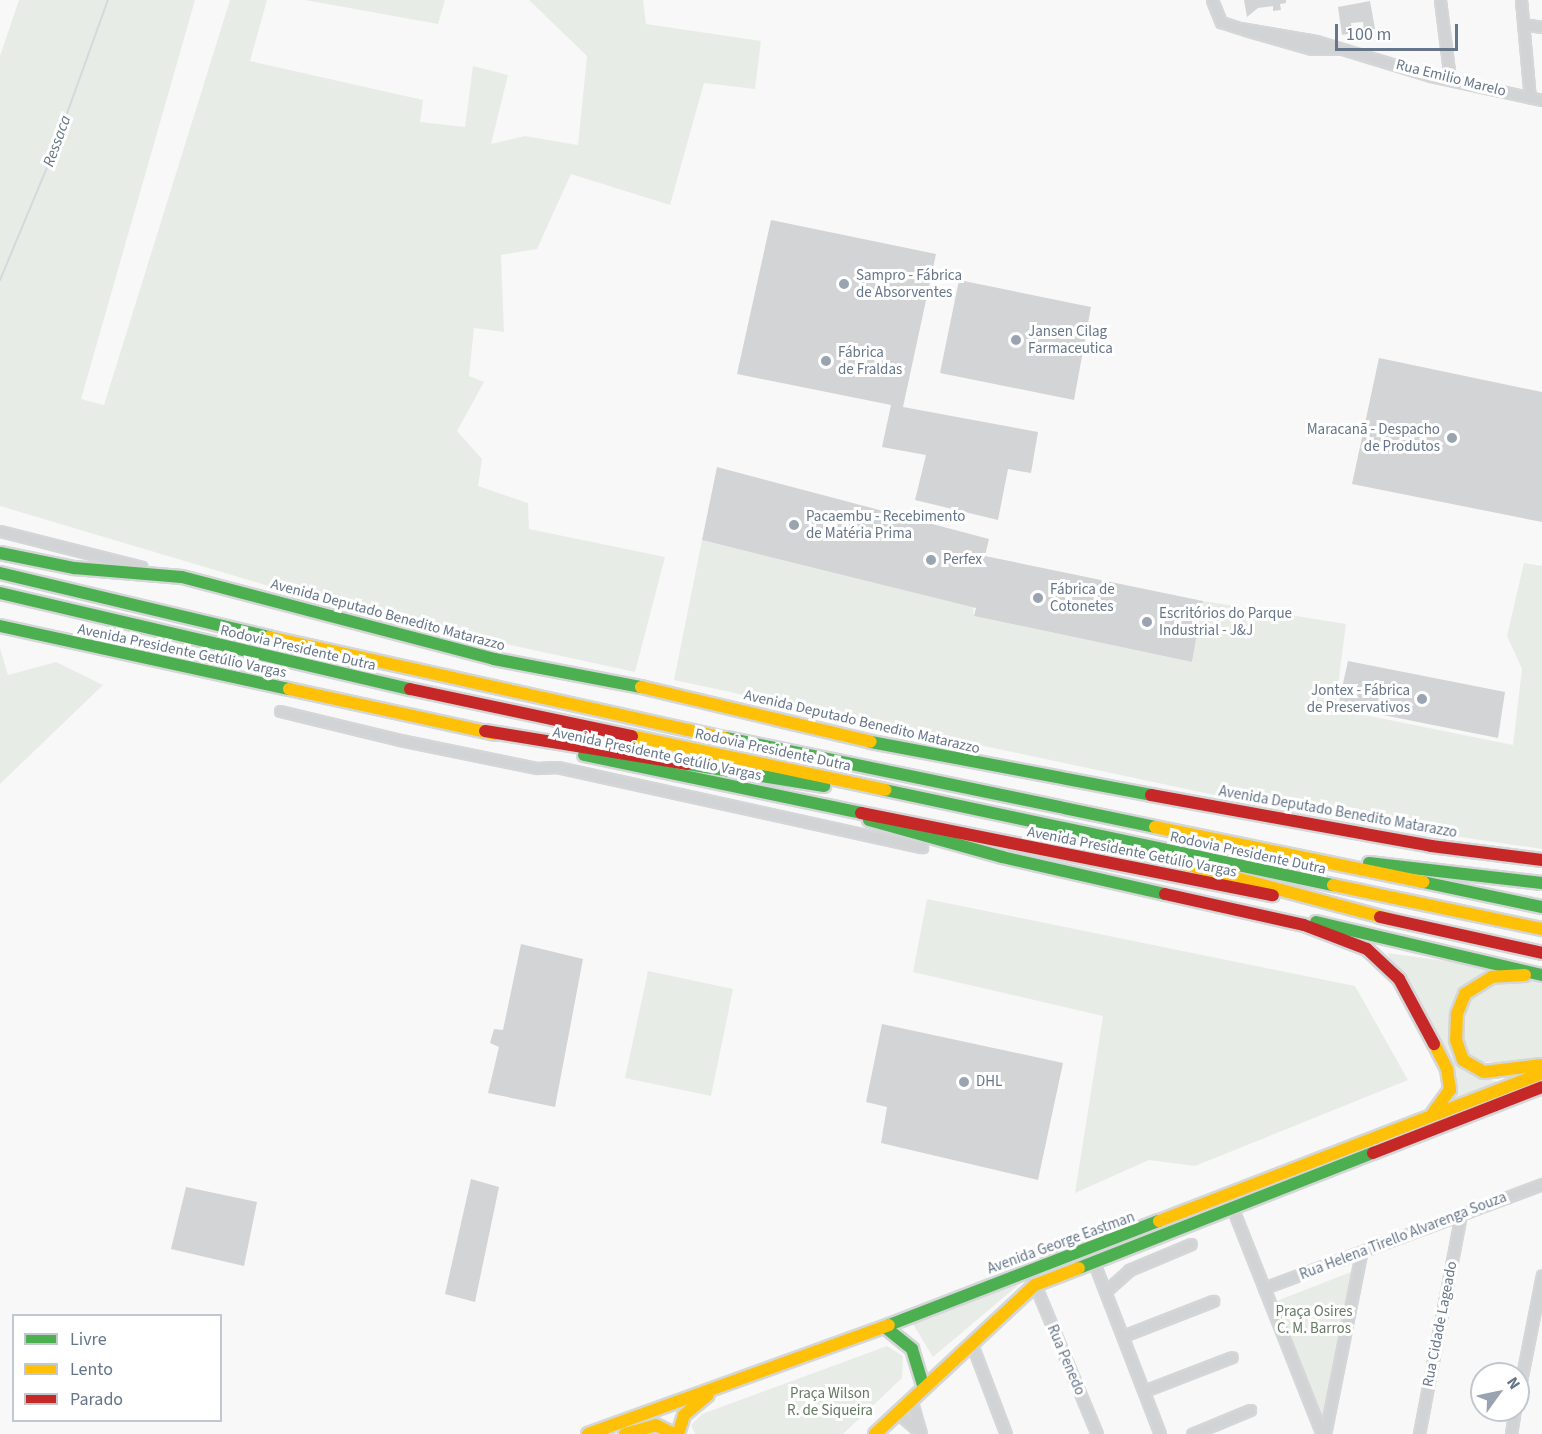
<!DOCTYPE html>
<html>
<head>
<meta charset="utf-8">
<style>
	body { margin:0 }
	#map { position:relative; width:1542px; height:1434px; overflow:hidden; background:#f8f8f8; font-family:"Source Sans 3",sans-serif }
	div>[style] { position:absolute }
	.green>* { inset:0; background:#e8ece6 }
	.stream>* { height:2px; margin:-1px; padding:0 1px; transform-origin:1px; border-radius:1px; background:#d4d9dd }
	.building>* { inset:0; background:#d3d4d5 }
	.roads { filter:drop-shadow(2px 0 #d4d6d8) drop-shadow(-2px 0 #d4d6d8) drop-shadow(0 2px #d4d6d8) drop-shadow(0 -2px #d4d6d8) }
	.street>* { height:9px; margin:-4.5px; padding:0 4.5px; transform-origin:4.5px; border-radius:4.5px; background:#d2d3d4 }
	.fast>* { height:12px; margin:-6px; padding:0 6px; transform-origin:6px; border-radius:6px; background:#4caf50 }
	.slow>* { height:12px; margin:-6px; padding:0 6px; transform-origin:6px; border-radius:6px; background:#ffc107 }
	.jam>* { height:12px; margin:-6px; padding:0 6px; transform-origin:6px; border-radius:6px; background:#c62828 }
	.dots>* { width:16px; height:16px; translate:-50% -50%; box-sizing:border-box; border:3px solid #fff; border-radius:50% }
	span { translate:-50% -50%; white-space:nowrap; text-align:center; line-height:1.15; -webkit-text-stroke:6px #fff; paint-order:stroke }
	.street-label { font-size:15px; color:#66768a }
	.poi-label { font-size:15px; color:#66768a }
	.left { translate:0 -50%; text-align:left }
	.right { translate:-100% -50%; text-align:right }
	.park-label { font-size:15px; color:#647a62 }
	.water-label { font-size:16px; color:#637784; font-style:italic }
	.legend { position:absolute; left:12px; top:1314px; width:210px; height:108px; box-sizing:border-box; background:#fff; border:2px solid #c2c8d0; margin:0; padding:8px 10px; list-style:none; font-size:18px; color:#66768a }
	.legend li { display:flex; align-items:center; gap:12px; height:30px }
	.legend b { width:30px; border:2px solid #c2c8d0 }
	.north { position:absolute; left:1470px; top:1362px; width:60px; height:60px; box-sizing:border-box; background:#fff; border:2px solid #c2c8d0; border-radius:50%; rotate:57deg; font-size:16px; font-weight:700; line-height:24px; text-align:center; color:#66768a }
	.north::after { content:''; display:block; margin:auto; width:21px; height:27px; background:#99a4b0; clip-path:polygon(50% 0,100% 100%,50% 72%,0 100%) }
	.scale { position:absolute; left:1335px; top:24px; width:123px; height:27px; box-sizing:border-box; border:3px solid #66768a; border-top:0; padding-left:8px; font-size:18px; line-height:21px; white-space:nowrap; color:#66768a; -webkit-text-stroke:4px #fff; paint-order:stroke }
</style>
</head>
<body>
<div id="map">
	<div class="green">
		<i style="clip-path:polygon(19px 0,195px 0,81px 399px,104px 405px,230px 0,267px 0,250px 61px,423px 100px,420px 122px,465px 127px,473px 66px,508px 75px,491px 144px,525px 136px,578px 145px,587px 56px,529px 0,643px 0,646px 24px,761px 41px,755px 89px,704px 83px,670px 205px,571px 174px,537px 249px,501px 255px,504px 332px,474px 328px,469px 376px,484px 382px,457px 431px,482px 459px,478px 486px,528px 503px,529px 529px,665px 557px,635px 672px,353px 611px,0 506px,0 56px)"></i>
		<i style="clip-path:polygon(305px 0,445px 0,438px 24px)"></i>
		<i style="clip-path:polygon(702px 540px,973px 607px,974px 616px,1192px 662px,1203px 601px,1346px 624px,1335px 709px,1513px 745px,1522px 669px,1507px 636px,1524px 563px,1542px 566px,1542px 849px,1299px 813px,674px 680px)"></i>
		<i style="clip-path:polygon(0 648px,8px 675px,56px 662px,103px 685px,0 784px)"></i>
		<i style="clip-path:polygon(927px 899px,1355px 986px,1408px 1080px,1195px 1166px,1149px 1160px,1075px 1193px,1103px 1016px,913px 972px)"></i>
		<i style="clip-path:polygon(1387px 953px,1504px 969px,1466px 987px,1452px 1007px,1449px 1034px,1469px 1073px,1504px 1084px,1454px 1102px,1457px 1075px)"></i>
		<i style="clip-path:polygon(648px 971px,733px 989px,711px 1096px,625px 1078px)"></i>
		<i style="clip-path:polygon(1502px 980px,1542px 980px,1542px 1057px,1516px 1063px,1481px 1062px,1464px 1049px,1460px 1020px,1469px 999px,1481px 988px)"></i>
		<i style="clip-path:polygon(1356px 1270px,1322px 1424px,1274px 1302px)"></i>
		<i style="clip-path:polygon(1023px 1281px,933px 1357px,911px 1321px,921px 1319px)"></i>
		<i style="clip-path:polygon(887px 1346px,903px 1356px,902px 1378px,843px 1434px,695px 1434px,691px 1425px,702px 1414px)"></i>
	</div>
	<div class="stream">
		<i style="left:0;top:280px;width:132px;rotate:-67.3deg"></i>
		<i style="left:51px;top:158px;width:168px;rotate:-70.2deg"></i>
	</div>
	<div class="building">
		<i style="clip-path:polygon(1244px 0,1286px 0,1286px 3px,1280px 4px,1281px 10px,1273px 11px,1273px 6px,1258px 8px,1247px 17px)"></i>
		<i style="clip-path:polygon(1370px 1px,1375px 29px,1364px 30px,1363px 22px,1351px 23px,1352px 33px,1342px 35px,1338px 7px)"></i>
		<i style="clip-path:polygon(771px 220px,936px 254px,903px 407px,1038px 432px,1031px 473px,1008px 469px,998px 520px,915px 500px,926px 455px,882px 447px,891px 405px,737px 374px)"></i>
		<i style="clip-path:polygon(959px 280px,1091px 307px,1074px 400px,940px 373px)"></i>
		<i style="clip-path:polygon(1379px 358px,1542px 392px,1542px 522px,1352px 484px)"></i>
		<i style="clip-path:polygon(717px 467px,989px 539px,985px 556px,1203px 601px,1192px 662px,974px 616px,976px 608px,702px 540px)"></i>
		<i style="clip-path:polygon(1348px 661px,1505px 692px,1498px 738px,1338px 706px)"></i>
		<i style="clip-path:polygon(521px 944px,583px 959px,555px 1107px,488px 1093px,499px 1047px,490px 1043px,494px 1029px,503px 1030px)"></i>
		<i style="clip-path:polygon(882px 1024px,1063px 1063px,1038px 1180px,881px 1143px,887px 1107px,866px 1102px)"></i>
		<i style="clip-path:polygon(471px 1179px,499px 1187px,475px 1302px,445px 1294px)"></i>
		<i style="clip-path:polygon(186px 1187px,257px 1202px,244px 1266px,171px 1249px)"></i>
	</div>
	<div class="roads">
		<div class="street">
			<i style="left:1212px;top:0;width:24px;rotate:68deg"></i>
			<i style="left:1221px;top:22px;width:20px;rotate:18deg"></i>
			<i style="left:1240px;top:28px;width:77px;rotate:9.7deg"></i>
			<i style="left:1316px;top:41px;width:120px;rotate:16.9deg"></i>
			<i style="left:1431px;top:76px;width:114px;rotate:12.2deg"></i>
			<i style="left:1440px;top:0;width:80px;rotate:82.8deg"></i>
			<i style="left:1521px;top:0;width:98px;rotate:84.8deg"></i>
			<i style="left:1523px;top:24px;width:19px;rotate:9deg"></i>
			<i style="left:1245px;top:30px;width:70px;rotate:15.8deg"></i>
			<i style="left:1312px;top:49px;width:24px"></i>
			<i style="left:0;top:531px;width:146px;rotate:14.2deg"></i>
			<i style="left:280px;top:711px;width:123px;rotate:13.6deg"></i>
			<i style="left:400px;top:740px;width:140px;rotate:11.6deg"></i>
			<i style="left:537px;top:768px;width:20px;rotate:-3deg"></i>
			<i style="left:557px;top:767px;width:374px;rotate:12.4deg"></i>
			<i style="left:1232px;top:1207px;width:244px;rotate:68.4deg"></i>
			<i style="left:1094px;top:1263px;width:183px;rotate:68.9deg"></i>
			<i style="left:1035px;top:1285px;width:161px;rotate:67.4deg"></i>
			<i style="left:1264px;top:1288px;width:297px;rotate:-20.5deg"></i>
			<i style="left:1106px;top:1291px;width:31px;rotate:-42deg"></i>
			<i style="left:1129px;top:1270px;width:67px;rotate:-22.8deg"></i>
			<i style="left:1123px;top:1336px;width:97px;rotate:-21.3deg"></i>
			<i style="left:971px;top:1342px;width:98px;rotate:69.2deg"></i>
			<i style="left:1144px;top:1391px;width:94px;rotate:-21.1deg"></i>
			<i style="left:1518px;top:1396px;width:123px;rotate:-78.8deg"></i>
			<i style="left:911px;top:1399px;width:36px;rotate:74deg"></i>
			<i style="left:898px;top:1413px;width:28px;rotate:41deg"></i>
			<i style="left:1192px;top:1434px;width:63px;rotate:-22.5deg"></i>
			<i style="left:1325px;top:1434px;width:184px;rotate:-78.7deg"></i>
			<i style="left:1419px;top:1434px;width:224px;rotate:-79.2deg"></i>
			<i style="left:1511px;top:1434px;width:24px;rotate:-81deg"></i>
		</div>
		<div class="fast">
			<i style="left:0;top:553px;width:76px;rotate:11.5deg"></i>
			<i style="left:74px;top:568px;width:108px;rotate:4.8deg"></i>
			<i style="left:0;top:573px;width:277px;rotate:13.4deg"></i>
			<i style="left:182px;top:577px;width:323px;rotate:14.7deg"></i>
			<i style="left:494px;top:659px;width:150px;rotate:10.8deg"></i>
			<i style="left:0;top:593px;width:421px;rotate:13.2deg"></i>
			<i style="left:0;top:626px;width:296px;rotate:12.3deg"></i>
			<i style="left:726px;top:738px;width:438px;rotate:11.7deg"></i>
			<i style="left:871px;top:742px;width:285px;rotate:10.7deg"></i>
			<i style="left:584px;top:755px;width:283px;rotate:11.8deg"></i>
			<i style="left:687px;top:764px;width:139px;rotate:9.1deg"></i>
			<i style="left:885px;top:790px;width:458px;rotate:12deg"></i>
			<i style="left:869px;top:820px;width:138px;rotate:15.5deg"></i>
			<i style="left:1002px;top:857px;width:167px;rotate:12.8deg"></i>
			<i style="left:1369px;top:863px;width:174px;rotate:6.6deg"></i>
			<i style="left:1423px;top:882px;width:122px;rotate:11.9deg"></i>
			<i style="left:1316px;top:922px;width:232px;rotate:13.2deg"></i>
			<i style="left:1079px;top:1268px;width:316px;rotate:-21.4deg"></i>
			<i style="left:889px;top:1325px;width:289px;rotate:-21.1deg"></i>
			<i style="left:885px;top:1327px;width:35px;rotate:39deg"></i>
			<i style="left:912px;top:1349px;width:39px;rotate:73deg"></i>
		</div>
		<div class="slow">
			<i style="left:269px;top:637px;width:468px;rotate:12.5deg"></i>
			<i style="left:641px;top:687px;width:236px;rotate:13.4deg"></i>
			<i style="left:289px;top:689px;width:211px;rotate:12.3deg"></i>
			<i style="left:632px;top:736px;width:259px;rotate:12deg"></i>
			<i style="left:1155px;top:827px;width:274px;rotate:11.6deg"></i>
			<i style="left:1173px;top:861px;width:225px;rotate:15deg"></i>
			<i style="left:1333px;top:885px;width:214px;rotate:11.9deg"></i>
			<i style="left:1525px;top:975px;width:33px;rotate:177deg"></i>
			<i style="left:1492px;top:977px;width:32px;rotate:148deg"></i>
			<i style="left:1465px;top:994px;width:22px;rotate:112deg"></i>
			<i style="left:1457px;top:1014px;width:26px;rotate:92deg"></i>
			<i style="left:1456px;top:1040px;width:21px;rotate:71deg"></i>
			<i style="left:1463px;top:1060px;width:24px;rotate:30deg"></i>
			<i style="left:1484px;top:1072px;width:58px;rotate:-6.9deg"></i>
			<i style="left:1433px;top:1113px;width:29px;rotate:-54deg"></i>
			<i style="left:1450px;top:1090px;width:21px;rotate:-98deg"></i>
			<i style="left:1447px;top:1069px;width:28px;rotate:-117deg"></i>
			<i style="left:1159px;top:1221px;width:411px;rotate:-21.1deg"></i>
			<i style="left:588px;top:1434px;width:320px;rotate:-19.9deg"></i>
			<i style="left:625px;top:1434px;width:32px;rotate:-16deg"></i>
			<i style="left:656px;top:1425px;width:20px;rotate:27deg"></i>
			<i style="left:678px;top:1434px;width:20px;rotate:-72deg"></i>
			<i style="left:684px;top:1415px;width:31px;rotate:-40deg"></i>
			<i style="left:875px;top:1434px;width:219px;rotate:-43deg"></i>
			<i style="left:1035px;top:1285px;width:47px;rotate:-21.1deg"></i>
		</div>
		<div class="jam">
			<i style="left:410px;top:689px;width:227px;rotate:12deg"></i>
			<i style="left:485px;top:731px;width:205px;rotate:9.3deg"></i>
			<i style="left:1151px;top:795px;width:285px;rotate:10.3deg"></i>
			<i style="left:1431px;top:846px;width:112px;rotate:7.2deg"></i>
			<i style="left:861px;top:813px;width:420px;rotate:11.3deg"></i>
			<i style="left:1165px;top:894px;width:142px;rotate:12.6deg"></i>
			<i style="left:1304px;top:925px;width:67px;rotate:20.9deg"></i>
			<i style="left:1367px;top:949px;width:44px;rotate:43.2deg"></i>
			<i style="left:1399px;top:979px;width:74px;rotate:61.7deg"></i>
			<i style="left:1380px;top:917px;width:166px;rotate:12.5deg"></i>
			<i style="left:1373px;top:1153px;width:181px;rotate:-21.3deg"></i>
		</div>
	</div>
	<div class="dots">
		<i style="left:844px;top:284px;background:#99a4b0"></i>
		<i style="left:1016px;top:340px;background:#99a4b0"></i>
		<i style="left:826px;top:361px;background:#99a4b0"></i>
		<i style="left:1452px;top:438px;background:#99a4b0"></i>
		<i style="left:794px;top:525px;background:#99a4b0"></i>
		<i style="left:931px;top:560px;background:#99a4b0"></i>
		<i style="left:1038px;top:598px;background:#99a4b0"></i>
		<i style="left:1147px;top:622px;background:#99a4b0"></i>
		<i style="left:1422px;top:699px;background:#99a4b0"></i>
		<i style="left:964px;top:1082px;background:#99a4b0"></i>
	</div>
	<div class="street-label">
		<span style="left:1451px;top:78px;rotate:14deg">Rua Emilio Marelo</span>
		<span style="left:388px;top:615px;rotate:15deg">Avenida Deputado Benedito Matarazzo</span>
		<span style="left:298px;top:648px;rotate:13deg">Rodovia Presidente Dutra</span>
		<span style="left:182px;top:651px;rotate:12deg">Avenida Presidente Getúlio Vargas</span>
		<span style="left:862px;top:722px;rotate:13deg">Avenida Deputado Benedito Matarazzo</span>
		<span style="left:773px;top:750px;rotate:12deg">Rodovia Presidente Dutra</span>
		<span style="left:657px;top:754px;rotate:12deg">Avenida Presidente Getúlio Vargas</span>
		<span style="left:1338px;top:812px;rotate:10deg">Avenida Deputado Benedito Matarazzo</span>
		<span style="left:1132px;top:852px;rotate:11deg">Avenida Presidente Getúlio Vargas</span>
		<span style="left:1248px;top:853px;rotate:12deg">Rodovia Presidente Dutra</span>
		<span style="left:1403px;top:1236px;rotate:-21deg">Rua Helena Tirello Alvarenga Souza</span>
		<span style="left:1061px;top:1243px;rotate:-20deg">Avenida George Eastman</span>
		<span style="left:1440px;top:1324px;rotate:-79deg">Rua Cidade Lageado</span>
		<span style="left:1066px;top:1360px;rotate:67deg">Rua Penedo</span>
	</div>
	<div class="poi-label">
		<span class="left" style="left:856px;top:284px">Sampro - Fábrica<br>de Absorventes</span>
		<span class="left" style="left:1028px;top:340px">Jansen Cilag<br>Farmaceutica</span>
		<span class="left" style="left:838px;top:361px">Fábrica<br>de Fraldas</span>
		<span class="right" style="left:1440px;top:438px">Maracanã - Despacho<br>de Produtos</span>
		<span class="left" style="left:806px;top:525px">Pacaembu - Recebimento<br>de Matéria Prima</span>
		<span class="left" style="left:943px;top:560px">Perfex</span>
		<span class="left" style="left:1050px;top:598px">Fábrica de<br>Cotonetes</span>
		<span class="left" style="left:1159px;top:622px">Escritórios do Parque<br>Industrial - J&amp;J</span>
		<span class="right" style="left:1410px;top:699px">Jontex - Fábrica<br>de Preservativos</span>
		<span class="left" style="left:976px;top:1082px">DHL</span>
	</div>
	<div class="park-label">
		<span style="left:1314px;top:1320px">Praça Osires<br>C. M. Barros</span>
		<span style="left:830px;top:1402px">Praça Wilson<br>R. de Siqueira</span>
	</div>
	<div class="water-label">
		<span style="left:57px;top:141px;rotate:-70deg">Ressaca</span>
	</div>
	<ul class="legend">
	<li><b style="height:8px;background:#4caf50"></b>Livre</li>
	<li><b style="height:8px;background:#ffc107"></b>Lento</li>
	<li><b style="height:8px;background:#c62828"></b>Parado</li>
	</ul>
	<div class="north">N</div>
	<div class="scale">100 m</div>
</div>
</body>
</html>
